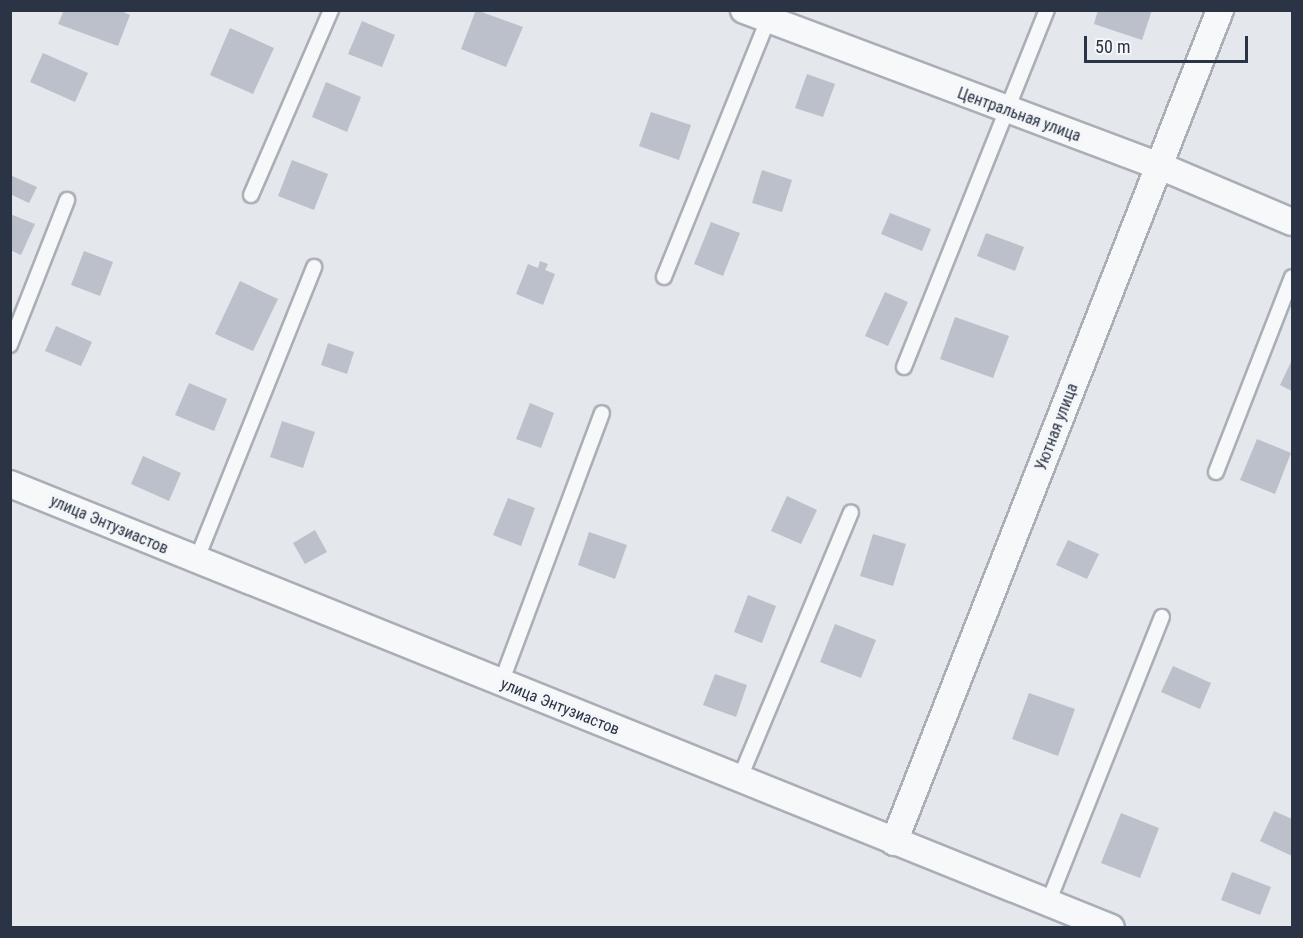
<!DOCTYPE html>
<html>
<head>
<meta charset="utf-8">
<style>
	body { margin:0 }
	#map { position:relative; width:1303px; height:938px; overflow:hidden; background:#e4e7ec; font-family:"Roboto Condensed",sans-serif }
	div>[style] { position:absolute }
	.building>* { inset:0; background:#bbc0ca }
	.roads { filter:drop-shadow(2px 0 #a9aeb7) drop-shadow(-2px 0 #a9aeb7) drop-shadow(0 2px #a9aeb7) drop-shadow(0 -2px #a9aeb7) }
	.lane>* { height:14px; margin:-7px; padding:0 7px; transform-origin:7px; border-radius:7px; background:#f7f8fa }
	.street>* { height:26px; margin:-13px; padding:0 13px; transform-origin:13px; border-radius:13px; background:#f7f8fa }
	span { translate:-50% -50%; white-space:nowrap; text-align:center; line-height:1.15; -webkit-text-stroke:6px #f4f6f9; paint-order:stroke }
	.street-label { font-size:16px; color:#2b3445 }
	.frame { position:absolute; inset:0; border:12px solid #2b3445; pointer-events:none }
	.scale { position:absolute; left:1084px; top:36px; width:164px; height:27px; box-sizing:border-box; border:3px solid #2b3445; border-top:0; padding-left:8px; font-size:18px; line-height:21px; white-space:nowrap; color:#2b3445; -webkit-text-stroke:4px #f4f6f9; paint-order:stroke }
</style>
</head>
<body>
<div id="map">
	<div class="building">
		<i style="clip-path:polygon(64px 10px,119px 10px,130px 15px,118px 46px,58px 24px)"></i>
		<i style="clip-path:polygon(476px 10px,523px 27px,506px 67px,461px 49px)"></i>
		<i style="clip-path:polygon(1098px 10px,1152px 10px,1142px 40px,1094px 24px)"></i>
		<i style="clip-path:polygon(362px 21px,395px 35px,382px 67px,348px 54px)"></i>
		<i style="clip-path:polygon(230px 28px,274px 48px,253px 94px,210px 75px)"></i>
		<i style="clip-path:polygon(43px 53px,88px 73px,75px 102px,30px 82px)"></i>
		<i style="clip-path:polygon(807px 74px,835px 84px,823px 117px,795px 108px)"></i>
		<i style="clip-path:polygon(326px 82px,361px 97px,347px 132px,312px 117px)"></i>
		<i style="clip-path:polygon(651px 112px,691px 125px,679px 160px,639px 146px)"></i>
		<i style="clip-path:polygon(292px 160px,328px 174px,314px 210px,278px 196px)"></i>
		<i style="clip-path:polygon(762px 170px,792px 180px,782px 212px,752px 203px)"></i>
		<i style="clip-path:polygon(10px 175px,37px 187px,29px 203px,10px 194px)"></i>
		<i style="clip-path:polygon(890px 213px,931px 229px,922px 251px,881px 234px)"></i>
		<i style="clip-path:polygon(10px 214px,35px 224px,21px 255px,10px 250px)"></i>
		<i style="clip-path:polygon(711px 222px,740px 233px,723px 276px,694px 264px)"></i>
		<i style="clip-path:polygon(986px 233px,1024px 247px,1015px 271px,977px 256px)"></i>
		<i style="clip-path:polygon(84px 251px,113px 262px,100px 296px,71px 285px)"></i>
		<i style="clip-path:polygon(540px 261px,548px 264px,545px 270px,555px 274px,543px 305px,516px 294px,528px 264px,538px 268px)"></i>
		<i style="clip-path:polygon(240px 281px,278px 299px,253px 351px,215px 334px)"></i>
		<i style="clip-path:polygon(885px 292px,908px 302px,888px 346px,865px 336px)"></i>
		<i style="clip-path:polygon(955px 317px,1009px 336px,993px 378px,940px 359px)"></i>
		<i style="clip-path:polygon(56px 326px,92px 342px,81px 366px,45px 351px)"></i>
		<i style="clip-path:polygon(328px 343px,354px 352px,347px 374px,321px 365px)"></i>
		<i style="clip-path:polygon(1292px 360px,1292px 391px,1280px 385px)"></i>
		<i style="clip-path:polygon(189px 383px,227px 399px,214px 431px,175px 415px)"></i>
		<i style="clip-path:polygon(530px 403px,554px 413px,541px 448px,516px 439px)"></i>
		<i style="clip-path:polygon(282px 421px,315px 432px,303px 468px,270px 457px)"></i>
		<i style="clip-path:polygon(1257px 439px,1291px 453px,1275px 494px,1240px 480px)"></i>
		<i style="clip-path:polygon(143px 456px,181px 473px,169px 501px,131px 484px)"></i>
		<i style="clip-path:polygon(787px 496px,817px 510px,801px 544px,771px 531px)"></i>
		<i style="clip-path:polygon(508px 498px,535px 508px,521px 546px,493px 535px)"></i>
		<i style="clip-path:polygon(315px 530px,327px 552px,305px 564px,293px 543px)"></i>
		<i style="clip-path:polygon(589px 532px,627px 545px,615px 579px,578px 565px)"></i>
		<i style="clip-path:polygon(873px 534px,906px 544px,893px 586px,860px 576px)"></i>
		<i style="clip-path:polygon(1068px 540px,1099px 554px,1087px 579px,1056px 565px)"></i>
		<i style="clip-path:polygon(748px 595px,776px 606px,762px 643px,734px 632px)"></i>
		<i style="clip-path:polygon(835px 624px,876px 640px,861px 678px,820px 662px)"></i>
		<i style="clip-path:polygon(1173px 666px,1211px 683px,1200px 709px,1161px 692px)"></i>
		<i style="clip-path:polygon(715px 674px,747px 685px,736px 717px,703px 705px)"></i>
		<i style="clip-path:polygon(1029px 693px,1075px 709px,1058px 756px,1012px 739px)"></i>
		<i style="clip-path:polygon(1274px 811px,1292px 819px,1292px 856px,1260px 841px)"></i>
		<i style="clip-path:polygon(1121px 813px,1159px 828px,1140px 878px,1101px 863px)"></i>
		<i style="clip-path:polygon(1232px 872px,1271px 887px,1260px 915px,1221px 900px)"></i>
	</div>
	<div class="roads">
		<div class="lane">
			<i style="left:251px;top:195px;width:202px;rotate:-66.6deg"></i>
			<i style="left:664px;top:277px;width:283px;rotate:-68deg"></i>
			<i style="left:10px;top:345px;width:156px;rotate:-68.5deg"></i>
			<i style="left:904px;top:367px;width:385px;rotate:-68.2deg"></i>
			<i style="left:1216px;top:472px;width:209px;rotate:-68.7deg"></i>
			<i style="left:196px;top:561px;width:317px;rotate:-68.1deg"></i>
			<i style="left:501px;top:683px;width:288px;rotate:-69.5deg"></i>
			<i style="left:739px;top:780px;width:290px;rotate:-67.3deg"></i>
			<i style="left:1048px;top:903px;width:308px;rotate:-68.3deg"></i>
		</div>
		<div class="street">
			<i style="left:744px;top:10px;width:444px;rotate:20.6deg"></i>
			<i style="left:1160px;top:166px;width:143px;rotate:23deg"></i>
			<i style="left:10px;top:484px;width:1187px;rotate:21.96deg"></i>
			<i style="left:894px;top:842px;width:894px;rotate:-68.6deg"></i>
		</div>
	</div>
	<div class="street-label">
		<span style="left:1019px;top:115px;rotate:20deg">Центральная улица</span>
		<span style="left:1057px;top:427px;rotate:-69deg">Уютная улица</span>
		<span style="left:109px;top:525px;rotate:23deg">улица Энтузиастов</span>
		<span style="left:560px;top:707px;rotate:22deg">улица Энтузиастов</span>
	</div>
	<div class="frame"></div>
	<div class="scale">50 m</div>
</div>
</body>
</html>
